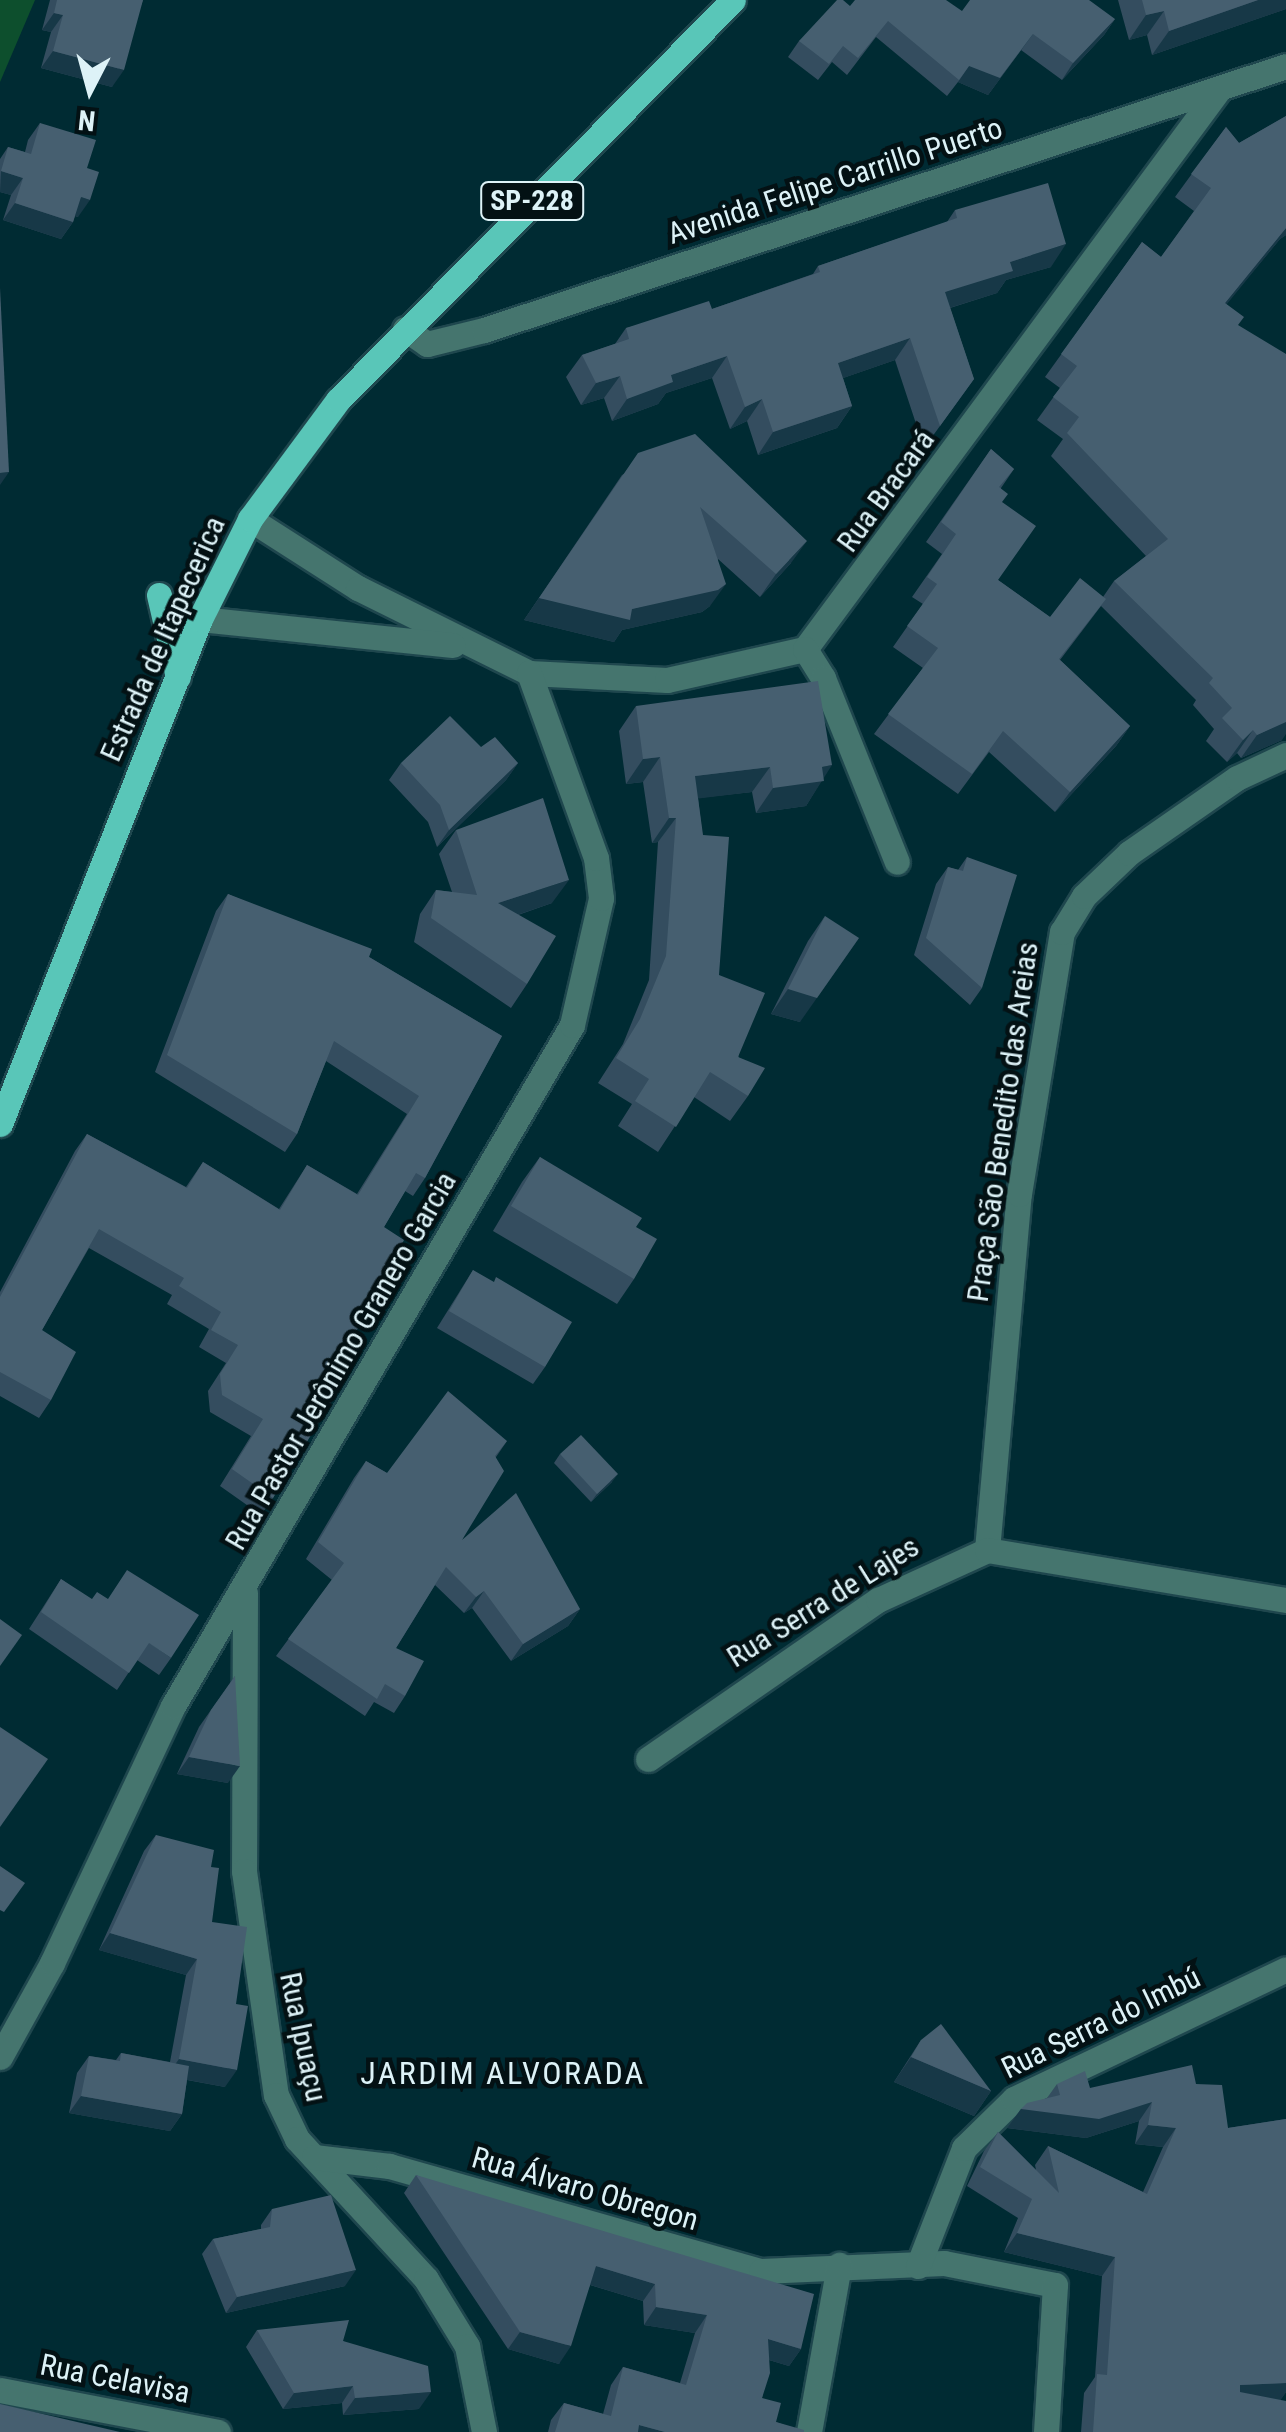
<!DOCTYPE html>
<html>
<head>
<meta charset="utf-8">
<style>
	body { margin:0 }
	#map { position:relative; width:1286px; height:2432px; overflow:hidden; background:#002b33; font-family:"Roboto Condensed",sans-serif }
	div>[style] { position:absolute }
	.green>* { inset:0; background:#0d4f2d }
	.roads { filter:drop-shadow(2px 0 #1f474e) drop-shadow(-2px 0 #1f474e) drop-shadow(0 2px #1f474e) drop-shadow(0 -2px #1f474e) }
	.minor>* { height:25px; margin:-12.5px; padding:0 12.5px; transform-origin:12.5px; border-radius:12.5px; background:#45756e }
	.tertiary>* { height:25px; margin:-12.5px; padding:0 12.5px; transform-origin:12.5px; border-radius:12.5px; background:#45756e }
	.primary>* { height:25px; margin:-12.5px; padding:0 12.5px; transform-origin:12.5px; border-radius:12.5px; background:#59c6b8 }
	.wall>* { inset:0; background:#344d5f }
	.shaded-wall>* { inset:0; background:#173847 }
	.building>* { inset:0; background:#465f70 }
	span { translate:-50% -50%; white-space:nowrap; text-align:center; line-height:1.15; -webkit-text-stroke:9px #031114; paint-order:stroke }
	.shield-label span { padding:2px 8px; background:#031114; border:2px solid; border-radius:8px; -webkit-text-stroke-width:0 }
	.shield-label { font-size:28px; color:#ddf2f7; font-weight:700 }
	.street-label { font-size:30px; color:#ddf2f7 }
	.neighbourhood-label { font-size:32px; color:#ddf2f7; letter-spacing:2.5px }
	.north { position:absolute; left:40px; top:40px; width:100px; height:100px; -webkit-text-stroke:8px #031114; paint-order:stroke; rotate:186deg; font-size:28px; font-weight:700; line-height:40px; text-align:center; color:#ddf2f7 }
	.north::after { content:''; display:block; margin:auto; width:35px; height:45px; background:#ddf2f7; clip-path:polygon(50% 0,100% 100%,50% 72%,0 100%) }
</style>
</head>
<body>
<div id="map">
	<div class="green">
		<i style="clip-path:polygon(0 0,35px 0,0 82px)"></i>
	</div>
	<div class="roads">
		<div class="minor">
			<i style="left:250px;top:519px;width:128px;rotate:32.6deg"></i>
			<i style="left:358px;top:588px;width:191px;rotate:26.4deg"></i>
			<i style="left:529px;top:673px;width:138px;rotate:2.9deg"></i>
			<i style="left:667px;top:680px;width:141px;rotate:-12.7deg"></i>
			<i style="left:805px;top:649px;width:693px;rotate:-53.51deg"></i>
			<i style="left:200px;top:619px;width:254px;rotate:5.9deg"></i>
			<i style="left:805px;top:649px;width:34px;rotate:58deg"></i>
			<i style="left:823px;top:678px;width:198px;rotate:68.1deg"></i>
			<i style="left:987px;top:1550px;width:357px;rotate:-84.9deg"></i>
			<i style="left:1019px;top:1194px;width:266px;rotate:-80.7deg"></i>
			<i style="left:1062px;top:932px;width:42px;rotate:-58.6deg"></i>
			<i style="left:1084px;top:896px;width:62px;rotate:-43.7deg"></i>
			<i style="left:1129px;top:853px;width:131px;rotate:-34.8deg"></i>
			<i style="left:1237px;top:778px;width:54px;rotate:-25.1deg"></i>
			<i style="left:245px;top:1593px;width:278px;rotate:90.2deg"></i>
			<i style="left:244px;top:1871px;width:226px;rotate:81.9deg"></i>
			<i style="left:276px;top:2095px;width:49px;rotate:64.5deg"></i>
			<i style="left:297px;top:2139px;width:190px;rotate:47.3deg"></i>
			<i style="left:426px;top:2279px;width:79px;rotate:58.5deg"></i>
			<i style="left:467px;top:2346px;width:88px;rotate:78.8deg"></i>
			<i style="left:648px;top:1759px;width:280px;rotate:-34.7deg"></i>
			<i style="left:878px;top:1600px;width:120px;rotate:-24.6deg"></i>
			<i style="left:987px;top:1550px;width:303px;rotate:9.5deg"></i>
			<i style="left:0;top:2057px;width:107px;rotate:-61deg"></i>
			<i style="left:52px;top:1963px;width:284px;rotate:-64.8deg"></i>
			<i style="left:173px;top:1706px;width:789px;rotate:-59.63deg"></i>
			<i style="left:572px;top:1025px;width:130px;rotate:-77.1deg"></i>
			<i style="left:601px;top:898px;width:40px;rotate:-97.1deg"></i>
			<i style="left:596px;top:858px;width:197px;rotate:-109.9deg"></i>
			<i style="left:314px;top:2157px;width:76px;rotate:6.8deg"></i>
			<i style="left:389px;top:2166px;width:387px;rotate:15.8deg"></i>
			<i style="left:761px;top:2271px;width:183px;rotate:-2.5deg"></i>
			<i style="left:944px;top:2263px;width:113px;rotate:11.2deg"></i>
			<i style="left:1055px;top:2285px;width:147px;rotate:93.5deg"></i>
			<i style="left:918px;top:2266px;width:127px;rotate:-68.7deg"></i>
			<i style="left:964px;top:2148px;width:70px;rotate:-44.4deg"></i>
			<i style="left:1014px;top:2099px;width:301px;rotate:-25.5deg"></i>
			<i style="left:0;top:2390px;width:222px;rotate:10.9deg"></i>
			<i style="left:809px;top:2432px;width:170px;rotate:-79.8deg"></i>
		</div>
		<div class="tertiary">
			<i style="left:405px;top:329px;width:27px;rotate:34deg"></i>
			<i style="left:427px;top:344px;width:59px;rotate:-13.8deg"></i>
			<i style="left:484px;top:330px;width:844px;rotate:-18.22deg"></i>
		</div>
		<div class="primary">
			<i style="left:159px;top:595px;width:84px;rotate:77deg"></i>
			<i style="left:0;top:1124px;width:543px;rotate:-68.39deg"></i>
			<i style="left:200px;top:619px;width:112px;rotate:-63.4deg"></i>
			<i style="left:250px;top:519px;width:148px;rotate:-53.5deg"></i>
			<i style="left:338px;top:400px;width:562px;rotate:-45.36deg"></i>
		</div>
	</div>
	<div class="wall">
		<i style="clip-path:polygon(50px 0,143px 0,112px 87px,41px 68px,51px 32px,42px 30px)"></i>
		<i style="clip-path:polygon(1118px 0,1286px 0,1286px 9px,1152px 55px,1147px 35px,1129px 40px)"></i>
		<i style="clip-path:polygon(850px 6px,962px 11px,1115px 19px,1104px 35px,1062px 80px,1021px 50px,988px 95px,958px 82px,947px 96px,876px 37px,847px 75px,832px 62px,818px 80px,788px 57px,799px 41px)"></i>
		<i style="clip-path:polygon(1286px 116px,1286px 235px,1280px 239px,1226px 304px,1238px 325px,1282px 740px,1241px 758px,1237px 753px,1227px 762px,1206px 741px,1214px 729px,1193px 705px,1196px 700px,1101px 606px,1060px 660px,1130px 726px,1116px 746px,1055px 812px,989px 752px,958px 794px,874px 734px,923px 668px,893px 647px,923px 604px,912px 597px,942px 554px,926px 542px,991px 449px,1014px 469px,1001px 488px,1002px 502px,998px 580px,1050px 617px,1103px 597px,1114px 581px,1146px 556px,1051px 456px,1063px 439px,1037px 420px,1060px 388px,1045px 377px,1142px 242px,1161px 257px,1194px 211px,1175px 197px,1226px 127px,1239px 143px)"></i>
		<i style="clip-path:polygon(40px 123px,87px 168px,78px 217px,75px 216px,73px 222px,61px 239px,3px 220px,11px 195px,0 192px,0 159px,8px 147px,25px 152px,28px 140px)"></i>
		<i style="clip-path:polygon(955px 210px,1051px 267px,1006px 280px,997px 293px,950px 308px,974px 379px,924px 448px,895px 360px,843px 378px,852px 406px,837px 428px,758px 455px,747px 421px,730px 429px,712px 378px,666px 393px,658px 404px,612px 421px,604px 398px,581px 405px,566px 377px,582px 355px,615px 344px,626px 328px,712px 309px,813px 274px,818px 266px,947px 222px)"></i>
		<i style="clip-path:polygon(695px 434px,791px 563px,760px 597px,718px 559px,710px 606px,702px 612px,622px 630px,614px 642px,524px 620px,622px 475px)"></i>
		<i style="clip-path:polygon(636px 706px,823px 778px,806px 806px,756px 813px,752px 792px,698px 798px,719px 975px,748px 1096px,730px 1121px,694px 1097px,658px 1152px,618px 1126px,632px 1104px,598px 1083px,623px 1044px,649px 980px,658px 842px,652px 843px,643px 782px,626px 784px,619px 731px)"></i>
		<i style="clip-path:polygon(481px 747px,518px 763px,506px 780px,437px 847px,428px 822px,389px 780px,401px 763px)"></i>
		<i style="clip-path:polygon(456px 830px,552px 903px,518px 915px,527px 984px,511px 1008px,414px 942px,420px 914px,436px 890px,452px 892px,439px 854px)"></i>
		<i style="clip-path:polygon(967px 857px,982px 988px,970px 1005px,914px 955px,936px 884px,948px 867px,958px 870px)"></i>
		<i style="clip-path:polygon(228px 894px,369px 957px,502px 1036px,425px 1178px,413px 1196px,405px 1191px,384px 1227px,333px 1376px,273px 1498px,261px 1515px,220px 1486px,251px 1436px,210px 1412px,208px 1391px,226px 1363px,199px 1347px,209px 1329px,167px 1304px,172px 1295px,89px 1248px,42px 1330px,51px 1400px,39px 1418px,0 1396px,0 1292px,75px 1151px,87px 1134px,186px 1187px,203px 1162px,279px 1209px,307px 1165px,357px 1194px,407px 1114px,326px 1061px,297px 1134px,285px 1152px,155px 1072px,216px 911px)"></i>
		<i style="clip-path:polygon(825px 916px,800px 1022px,771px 1014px,808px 941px)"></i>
		<i style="clip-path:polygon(540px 1157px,636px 1227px,634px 1279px,617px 1304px,493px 1231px,522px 1182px)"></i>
		<i style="clip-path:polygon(473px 1270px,545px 1367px,533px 1384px,437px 1328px)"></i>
		<i style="clip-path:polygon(507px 1441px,496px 1457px,462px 1540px,580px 1609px,568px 1626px,511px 1661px,472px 1608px,464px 1613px,435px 1585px,396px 1648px,405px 1696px,394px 1713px,374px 1702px,365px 1716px,276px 1656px,332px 1580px,306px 1559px,354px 1478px,366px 1461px,387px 1473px)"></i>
		<i style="clip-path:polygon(560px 1454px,612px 1482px,591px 1502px,554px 1463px)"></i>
		<i style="clip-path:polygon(61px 1579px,171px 1658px,159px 1675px,137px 1660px,117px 1690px,29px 1629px)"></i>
		<i style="clip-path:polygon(235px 1676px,228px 1783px,177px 1774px,199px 1727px)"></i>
		<i style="clip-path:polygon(156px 1835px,212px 1922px,236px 2004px,225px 2087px,187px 2080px,182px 2114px,170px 2131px,69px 2113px,77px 2073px,89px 2056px,116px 2060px,121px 2053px,170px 2062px,186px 1975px,99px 1950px,144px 1851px)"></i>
		<i style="clip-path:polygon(921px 2040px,991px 2091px,974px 2116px,894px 2082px)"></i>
		<i style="clip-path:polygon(1057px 2084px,1090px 2088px,1196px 2084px,1228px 2128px,1286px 2119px,1286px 2392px,1280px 2400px,1286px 2432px,1081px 2432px,1084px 2393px,1095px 2377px,1102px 2276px,1004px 2252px,1018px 2218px,967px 2186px,984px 2151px,998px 2132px,1036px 2170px,1035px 2165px,1048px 2146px,1143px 2192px,1163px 2147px,1135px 2144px,1139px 2121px,1086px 2138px,1007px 2128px,1021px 2109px,1047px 2098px)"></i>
		<i style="clip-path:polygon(416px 2175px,801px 2349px,789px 2366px,769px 2360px,762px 2398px,776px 2422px,804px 2432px,548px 2432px,551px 2420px,564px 2403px,603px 2414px,611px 2385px,623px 2367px,680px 2383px,695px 2333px,644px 2325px,643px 2301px,590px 2285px,559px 2364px,508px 2349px,404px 2193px)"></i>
		<i style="clip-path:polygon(272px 2209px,345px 2286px,226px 2313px,202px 2254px,213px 2239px,261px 2229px,261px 2225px)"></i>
		<i style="clip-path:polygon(257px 2330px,343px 2341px,419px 2409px,343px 2415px,342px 2403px,283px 2409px,246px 2347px)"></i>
	</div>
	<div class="shaded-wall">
		<i style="clip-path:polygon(1258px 0,1286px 0,1286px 9px,1152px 55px,1169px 31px)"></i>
		<i style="clip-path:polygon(1164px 11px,1147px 35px,1129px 40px,1146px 15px)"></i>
		<i style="clip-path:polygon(54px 13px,63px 15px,51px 32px,42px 30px)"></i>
		<i style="clip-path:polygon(1115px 19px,1104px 35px,1062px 80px,1073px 63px)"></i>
		<i style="clip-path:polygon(1033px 34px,988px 95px,958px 82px,969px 66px)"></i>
		<i style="clip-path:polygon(53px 51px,124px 70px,112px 87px,41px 68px)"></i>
		<i style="clip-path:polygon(1px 171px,23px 178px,11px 195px,0 192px)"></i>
		<i style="clip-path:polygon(81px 197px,90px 200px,78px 217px,69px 214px)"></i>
		<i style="clip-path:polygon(15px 203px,73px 222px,61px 239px,3px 220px)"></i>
		<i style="clip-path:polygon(1286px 228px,1286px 235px,1280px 239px,1209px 326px,1225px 303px)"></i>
		<i style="clip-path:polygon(1066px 244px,1051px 267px,1006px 280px,997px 293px,930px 314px,945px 292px,1010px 262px)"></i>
		<i style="clip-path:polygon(910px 338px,895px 360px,823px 385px,838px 363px)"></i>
		<i style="clip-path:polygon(727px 356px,712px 378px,666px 393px,658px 404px,612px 421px,627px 399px,671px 375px)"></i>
		<i style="clip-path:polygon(620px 376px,604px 398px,581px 405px,596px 383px)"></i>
		<i style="clip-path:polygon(762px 399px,747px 421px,730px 429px,745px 407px)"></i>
		<i style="clip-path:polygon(852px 406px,837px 428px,758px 455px,773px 432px)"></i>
		<i style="clip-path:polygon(9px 472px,0 485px,0 473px)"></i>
		<i style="clip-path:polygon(807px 541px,791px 563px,760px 597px,776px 574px)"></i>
		<i style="clip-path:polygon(726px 584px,710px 606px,702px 612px,622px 630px,614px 642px,524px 620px,539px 598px,632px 609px)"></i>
		<i style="clip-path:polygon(1286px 721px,1286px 734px,1282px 740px,1241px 758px,1257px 735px)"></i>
		<i style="clip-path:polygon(1130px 726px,1116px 746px,1055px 812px,1070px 792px)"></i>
		<i style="clip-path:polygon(1253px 730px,1237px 753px,1227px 762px,1243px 740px)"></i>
		<i style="clip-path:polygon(660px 757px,643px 782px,626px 784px,643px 759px)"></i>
		<i style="clip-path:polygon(518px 763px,506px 780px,437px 847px,449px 830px)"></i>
		<i style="clip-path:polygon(832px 765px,806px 806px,756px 813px,773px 788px,822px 767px)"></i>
		<i style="clip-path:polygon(770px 767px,752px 792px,678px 801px,695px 776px)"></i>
		<i style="clip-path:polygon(669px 818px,676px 818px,658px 842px,652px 843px)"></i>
		<i style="clip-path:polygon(569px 880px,552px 903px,482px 927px,498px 903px)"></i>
		<i style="clip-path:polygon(859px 938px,800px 1022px,771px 1014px,788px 989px)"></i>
		<i style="clip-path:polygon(618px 1474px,612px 1482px,591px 1502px,597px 1494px)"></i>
		<i style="clip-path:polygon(484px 1591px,472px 1608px,464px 1613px,476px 1597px)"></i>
		<i style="clip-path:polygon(580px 1609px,568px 1626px,511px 1661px,523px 1644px)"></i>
		<i style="clip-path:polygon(189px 1757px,240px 1766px,228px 1783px,177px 1774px)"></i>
		<i style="clip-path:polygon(110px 1933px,197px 1959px,186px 1975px,99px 1950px)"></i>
		<i style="clip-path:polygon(911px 2057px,991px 2091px,974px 2116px,894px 2082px)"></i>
		<i style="clip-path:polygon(179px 2059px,237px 2070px,225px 2087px,167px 2076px)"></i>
		<i style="clip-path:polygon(81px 2096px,182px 2114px,170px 2131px,69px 2113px)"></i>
		<i style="clip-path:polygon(1152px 2102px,1139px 2121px,1086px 2138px,1007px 2128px,1021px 2109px)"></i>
		<i style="clip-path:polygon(1148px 2125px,1176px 2128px,1163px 2147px,1135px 2144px)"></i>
		<i style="clip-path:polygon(1017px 2233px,1115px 2257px,1102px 2276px,1004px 2252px)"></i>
		<i style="clip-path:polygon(596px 2266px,655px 2284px,643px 2301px,584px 2283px)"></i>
		<i style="clip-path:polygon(356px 2270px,345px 2286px,226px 2313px,237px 2297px)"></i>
		<i style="clip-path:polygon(656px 2307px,707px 2315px,695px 2333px,644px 2325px)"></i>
		<i style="clip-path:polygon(520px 2332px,571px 2346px,559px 2364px,508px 2349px)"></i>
		<i style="clip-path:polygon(768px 2339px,801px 2349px,789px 2366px,756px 2356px)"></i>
		<i style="clip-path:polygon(1286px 2383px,1286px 2392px,1280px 2401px,1227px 2404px,1240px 2385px)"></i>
		<i style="clip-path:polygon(353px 2386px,342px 2403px,283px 2409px,294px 2393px)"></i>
		<i style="clip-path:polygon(431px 2392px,419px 2409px,343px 2415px,355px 2398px)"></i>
		<i style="clip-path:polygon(639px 2425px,665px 2432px,635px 2432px)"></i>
	</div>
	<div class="building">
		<i style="clip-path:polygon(57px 0,143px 0,124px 70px,53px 51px,63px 15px,54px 13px)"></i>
		<i style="clip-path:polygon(837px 0,843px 0,850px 6px,855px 0,946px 0,962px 11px,970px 0,1089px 0,1115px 19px,1073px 63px,1033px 34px,1000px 78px,969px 66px,959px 80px,888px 21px,858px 58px,843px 46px,829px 64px,799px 41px)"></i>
		<i style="clip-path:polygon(1142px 0,1258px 0,1169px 31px,1164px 11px,1146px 15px)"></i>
		<i style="clip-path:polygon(1286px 116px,1286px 228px,1225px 303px,1244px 317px,1238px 325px,1286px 354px,1286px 722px,1257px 735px,1253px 730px,1243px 740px,1222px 718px,1232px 708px,1209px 683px,1213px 678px,1114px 581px,1168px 539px,1067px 433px,1079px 417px,1053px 397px,1077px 366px,1061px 354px,1142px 242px,1161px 257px,1211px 188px,1191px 174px,1226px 127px,1239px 143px)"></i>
		<i style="clip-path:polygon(40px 123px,96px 140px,87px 168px,99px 172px,90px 200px,81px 197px,73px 222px,15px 203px,23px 178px,1px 171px,8px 147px,31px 154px)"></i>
		<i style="clip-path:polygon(1048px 183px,1066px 244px,1010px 262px,1013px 271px,945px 292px,974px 379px,940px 426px,910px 338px,838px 363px,852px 406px,773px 432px,762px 399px,745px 407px,727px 356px,671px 375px,673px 382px,627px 399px,620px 376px,596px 383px,582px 355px,629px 339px,626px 328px,709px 301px,712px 309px,820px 272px,818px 266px,957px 218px,955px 210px)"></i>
		<i style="clip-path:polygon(0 288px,9px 472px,0 473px)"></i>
		<i style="clip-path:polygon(695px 434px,807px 541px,776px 574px,700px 507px,726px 584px,718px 590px,632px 609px,630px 620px,539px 598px,638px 453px)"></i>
		<i style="clip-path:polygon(991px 449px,1014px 469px,999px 487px,1008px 494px,1002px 502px,1036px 526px,998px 580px,1050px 617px,1080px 578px,1106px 599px,1059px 659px,1130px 726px,1070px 792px,1003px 731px,972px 774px,888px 714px,938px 648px,907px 626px,937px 584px,927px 577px,956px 534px,941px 522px)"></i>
		<i style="clip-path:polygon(818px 681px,832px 765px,822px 767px,824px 781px,773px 788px,770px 767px,695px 776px,703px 835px,729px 837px,719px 975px,765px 993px,738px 1057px,765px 1068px,748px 1096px,710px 1072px,676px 1127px,635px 1101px,649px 1079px,616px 1058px,640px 1019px,666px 956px,676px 818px,669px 818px,660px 757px,643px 759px,636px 706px)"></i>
		<i style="clip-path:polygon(450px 716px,481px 747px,495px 737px,518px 763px,449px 830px,440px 805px,401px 763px)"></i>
		<i style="clip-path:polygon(543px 798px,569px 880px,498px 903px,556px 936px,527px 984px,431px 918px,436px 890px,477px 895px,456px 830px)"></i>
		<i style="clip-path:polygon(967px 857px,1017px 875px,982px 988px,926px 938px,948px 867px,963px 871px)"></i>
		<i style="clip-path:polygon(228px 894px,372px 949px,369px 957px,502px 1036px,425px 1178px,416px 1173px,384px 1227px,404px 1240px,333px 1376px,343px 1382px,273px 1498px,232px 1469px,263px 1419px,222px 1395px,220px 1374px,238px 1345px,211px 1330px,221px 1312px,179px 1286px,184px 1278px,99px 1229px,42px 1330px,76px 1352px,51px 1400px,0 1372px,0 1297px,87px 1134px,187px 1188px,203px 1162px,280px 1210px,307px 1165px,358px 1195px,419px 1096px,334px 1041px,297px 1134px,167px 1055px)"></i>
		<i style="clip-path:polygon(825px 916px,859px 938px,817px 998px,788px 989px)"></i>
		<i style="clip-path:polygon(540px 1157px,642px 1218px,636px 1227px,657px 1239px,634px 1279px,511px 1206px)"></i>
		<i style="clip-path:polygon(473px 1270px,494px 1282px,496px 1277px,572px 1322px,545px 1367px,449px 1311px)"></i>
		<i style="clip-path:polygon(448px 1391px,507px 1441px,495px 1456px,504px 1471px,462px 1540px,516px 1493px,580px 1609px,523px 1644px,484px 1591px,476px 1597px,446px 1567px,396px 1648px,424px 1661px,405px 1696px,385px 1684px,377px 1699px,288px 1639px,344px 1563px,318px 1542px,366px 1461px,387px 1473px)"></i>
		<i style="clip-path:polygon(581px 1435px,618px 1474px,597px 1494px,560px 1454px)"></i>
		<i style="clip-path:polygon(127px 1570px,199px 1615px,171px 1658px,149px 1643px,129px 1673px,41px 1612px,61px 1579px,92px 1599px,97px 1592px,108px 1599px)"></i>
		<i style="clip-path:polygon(0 1619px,22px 1635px,0 1666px)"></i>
		<i style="clip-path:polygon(235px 1676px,240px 1766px,189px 1757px,211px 1710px)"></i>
		<i style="clip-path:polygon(0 1727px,48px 1759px,0 1827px)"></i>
		<i style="clip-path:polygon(156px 1835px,214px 1850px,211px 1867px,219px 1868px,212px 1922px,247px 1927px,236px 2004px,248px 2006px,237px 2070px,179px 2059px,197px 1959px,110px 1933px)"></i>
		<i style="clip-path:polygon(0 1866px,25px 1883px,4px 1912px,0 1910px)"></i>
		<i style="clip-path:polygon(941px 2024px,991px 2091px,911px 2057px,921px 2040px)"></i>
		<i style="clip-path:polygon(121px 2053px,189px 2066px,182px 2114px,81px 2096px,89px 2056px,120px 2061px)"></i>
		<i style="clip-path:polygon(1192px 2065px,1196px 2084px,1222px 2085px,1228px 2128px,1286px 2119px,1286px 2383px,1240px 2385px,1240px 2392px,1286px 2401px,1286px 2432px,1093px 2432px,1097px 2374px,1107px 2375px,1115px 2257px,1017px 2233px,1032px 2199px,980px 2167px,998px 2132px,1059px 2193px,1048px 2146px,1147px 2194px,1176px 2128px,1148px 2125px,1152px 2102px,1099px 2119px,1021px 2109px,1027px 2103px,1060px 2095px,1057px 2084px,1085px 2071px,1090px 2088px)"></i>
		<i style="clip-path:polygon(416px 2175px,814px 2294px,801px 2349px,768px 2339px,770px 2373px,762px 2398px,781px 2403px,776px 2422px,804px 2430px,804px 2432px,665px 2432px,639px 2425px,638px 2432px,555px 2432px,564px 2403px,611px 2416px,623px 2367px,686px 2385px,707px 2315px,656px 2307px,655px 2284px,596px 2266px,571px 2346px,520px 2332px)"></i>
		<i style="clip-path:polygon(331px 2195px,356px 2270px,237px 2297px,213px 2239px,270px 2227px,272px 2209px)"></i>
		<i style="clip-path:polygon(349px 2320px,343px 2341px,428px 2366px,431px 2392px,355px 2398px,353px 2386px,294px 2393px,257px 2330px)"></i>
		<i style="clip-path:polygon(0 2404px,120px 2432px,0 2432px)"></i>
	</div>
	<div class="shield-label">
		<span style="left:532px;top:201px">SP-228</span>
	</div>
	<div class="street-label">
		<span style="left:835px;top:181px;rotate:-18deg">Avenida Felipe Carrillo Puerto</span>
		<span style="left:886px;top:491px;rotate:-54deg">Rua Bracará</span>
		<span style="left:163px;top:639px;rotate:-66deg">Estrada de Itapecerica</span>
		<span style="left:1003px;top:1122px;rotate:-82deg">Praça São Benedito das Areias</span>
		<span style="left:341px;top:1361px;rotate:-60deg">Rua Pastor Jerônimo Granero Garcia</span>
		<span style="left:823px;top:1602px;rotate:-32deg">Rua Serra de Lajes</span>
		<span style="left:1101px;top:2023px;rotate:-26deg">Rua Serra do Imbú</span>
		<span style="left:303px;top:2037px;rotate:78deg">Rua Ipuaçu</span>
		<span style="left:585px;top:2189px;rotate:16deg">Rua Álvaro Obregon</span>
		<span style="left:115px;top:2379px;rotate:11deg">Rua Celavisa</span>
	</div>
	<div class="neighbourhood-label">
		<span style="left:503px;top:2073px">JARDIM ALVORADA</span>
	</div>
	<div class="north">N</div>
</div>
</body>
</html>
